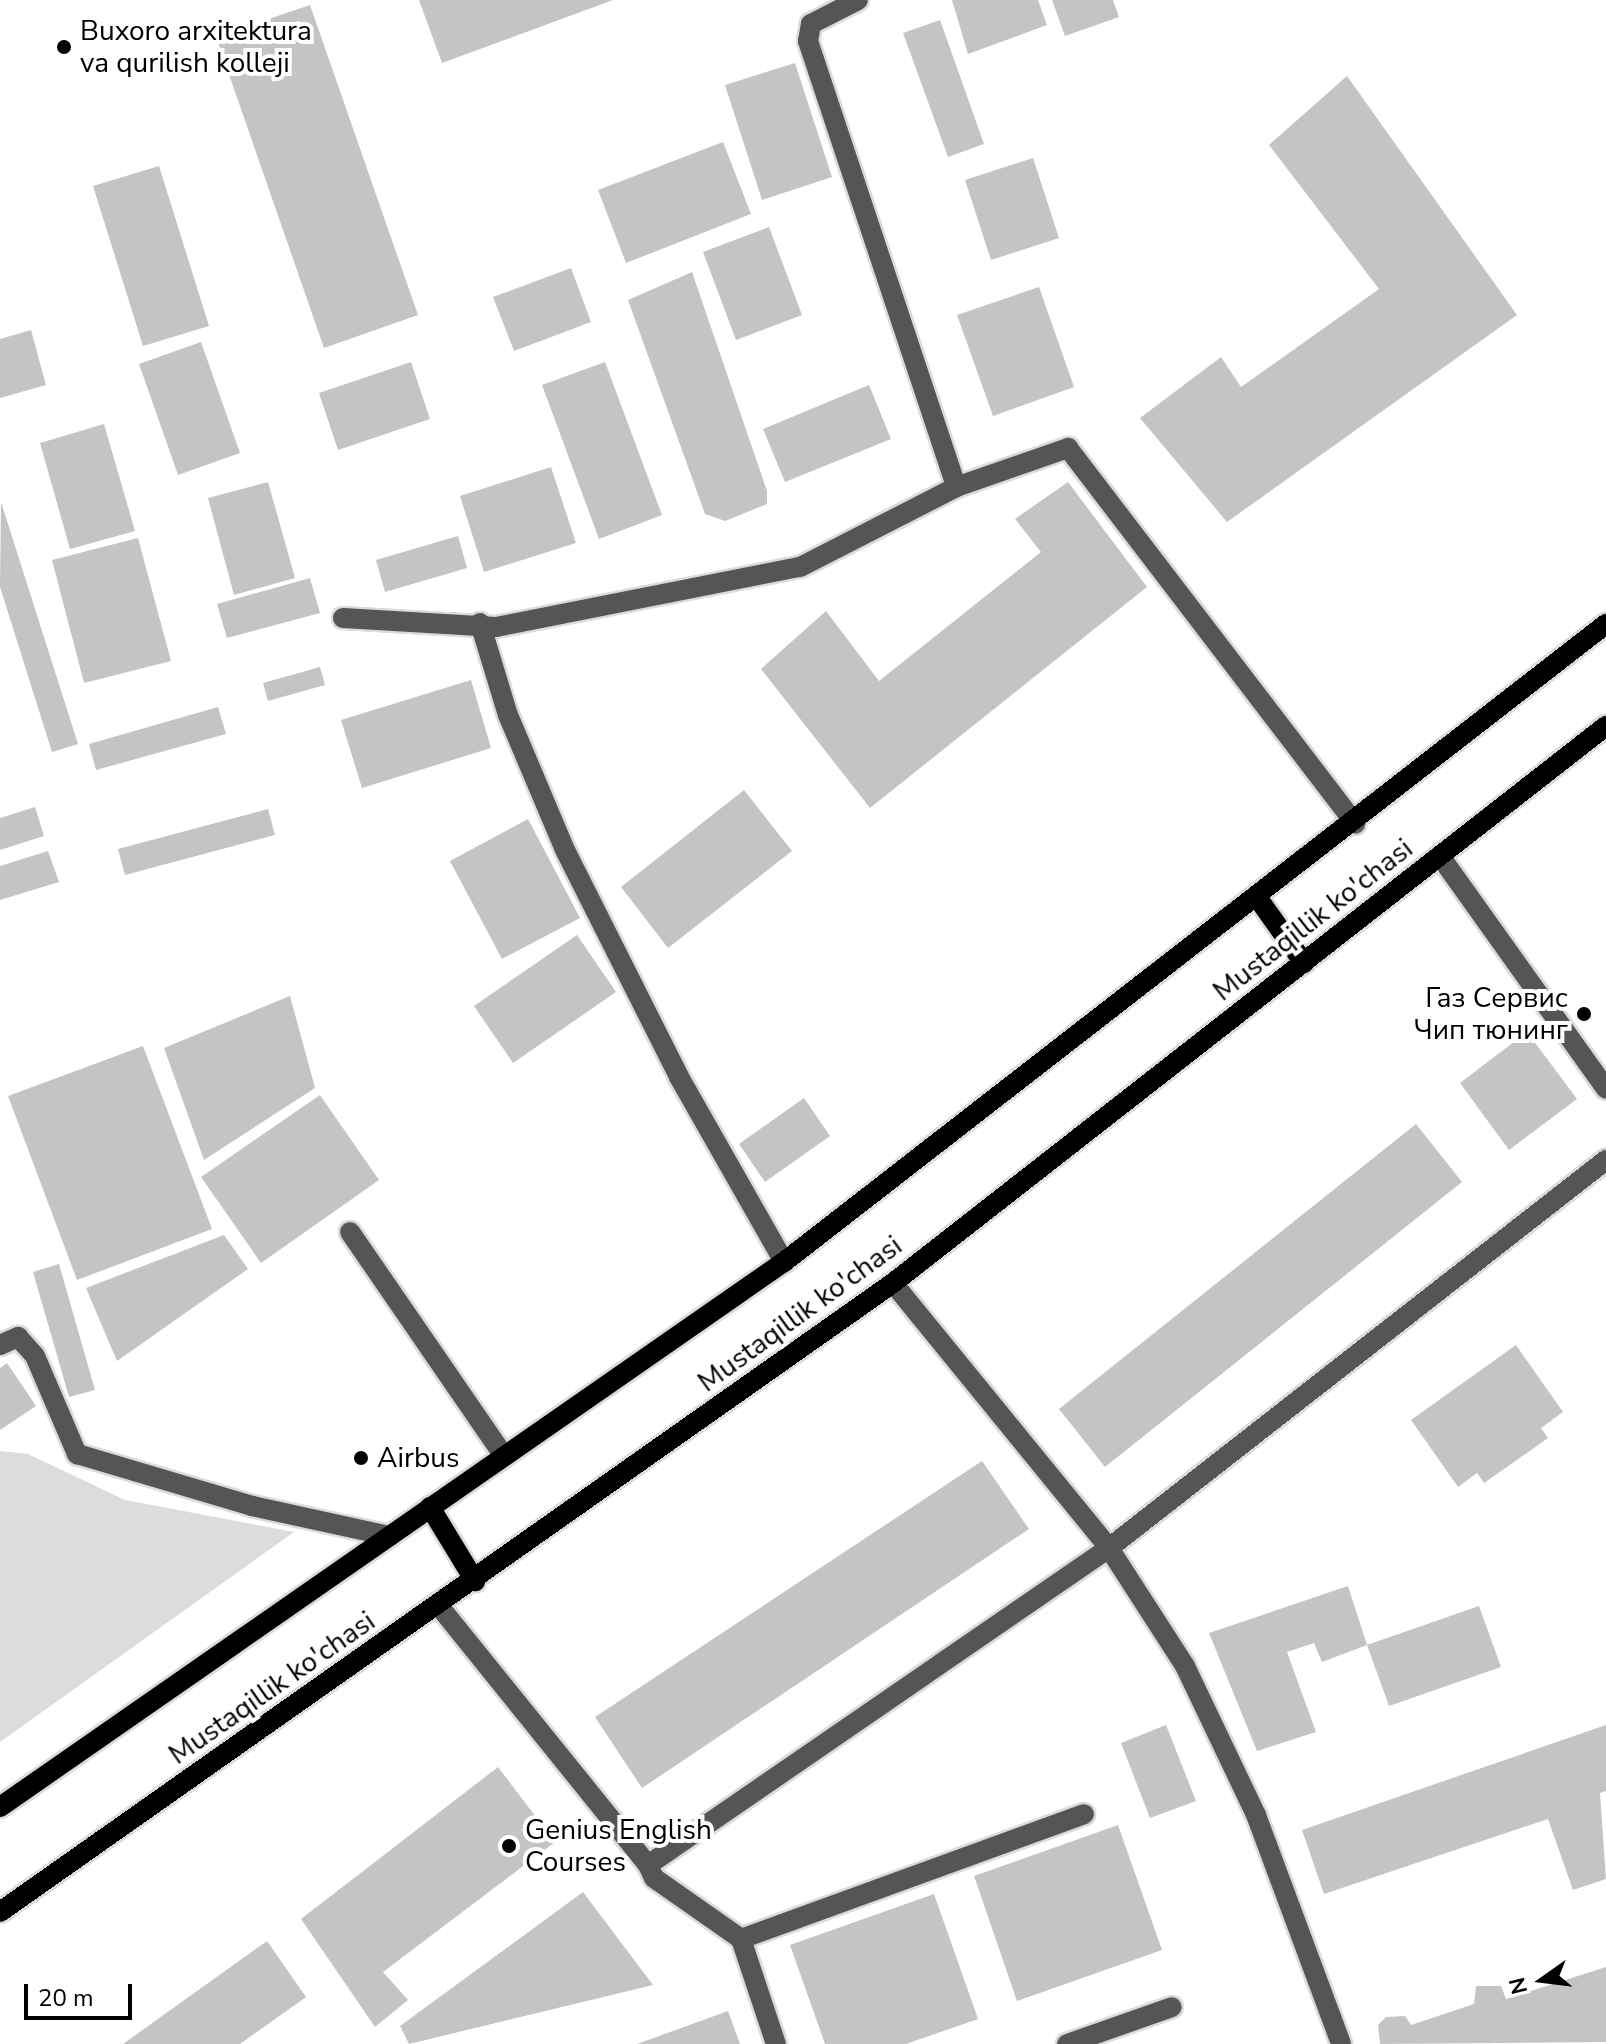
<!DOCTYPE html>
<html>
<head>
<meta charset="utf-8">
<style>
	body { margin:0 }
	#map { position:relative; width:1606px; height:2044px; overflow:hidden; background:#fff; font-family:"Nunito Sans",sans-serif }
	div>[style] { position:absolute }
	.green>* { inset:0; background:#dcdcdc }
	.building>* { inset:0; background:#c4c4c4 }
	.roads { filter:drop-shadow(2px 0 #dbdbdb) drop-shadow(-2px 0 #dbdbdb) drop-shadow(0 2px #dbdbdb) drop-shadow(0 -2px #dbdbdb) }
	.minor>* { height:20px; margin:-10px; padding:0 10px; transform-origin:10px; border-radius:10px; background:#555 }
	.major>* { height:20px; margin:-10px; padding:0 10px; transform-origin:10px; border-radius:10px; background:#000 }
	.dots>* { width:22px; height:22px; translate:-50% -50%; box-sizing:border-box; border:4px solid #fff; border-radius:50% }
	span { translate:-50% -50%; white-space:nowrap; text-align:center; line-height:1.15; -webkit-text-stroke:8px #fff; paint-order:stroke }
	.poi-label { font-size:28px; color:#000 }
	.left { translate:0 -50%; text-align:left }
	.right { translate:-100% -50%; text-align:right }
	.street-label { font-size:28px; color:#000 }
	.north { position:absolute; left:1502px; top:1940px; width:80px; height:80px; -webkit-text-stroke:6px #fff; paint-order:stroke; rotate:256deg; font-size:22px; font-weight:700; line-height:32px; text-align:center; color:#000 }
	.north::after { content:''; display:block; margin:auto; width:28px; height:36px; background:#000; clip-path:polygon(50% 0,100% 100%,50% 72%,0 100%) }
	.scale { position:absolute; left:24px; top:1984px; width:108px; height:36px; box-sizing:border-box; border:4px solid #000; border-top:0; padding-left:10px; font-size:24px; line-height:28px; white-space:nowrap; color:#000; -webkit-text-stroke:6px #fff; paint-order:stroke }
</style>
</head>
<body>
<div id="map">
	<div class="green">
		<i style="clip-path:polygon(0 1451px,28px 1454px,125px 1500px,294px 1532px,0 1742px)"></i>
	</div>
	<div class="building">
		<i style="clip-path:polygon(419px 0,613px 0,442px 63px)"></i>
		<i style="clip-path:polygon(952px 0,1038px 0,1047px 25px,968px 54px)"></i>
		<i style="clip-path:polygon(1052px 0,1113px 0,1119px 17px,1065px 36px)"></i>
		<i style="clip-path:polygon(310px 5px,418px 315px,324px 348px,216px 37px)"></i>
		<i style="clip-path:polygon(940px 20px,984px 144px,948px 157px,903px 33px)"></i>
		<i style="clip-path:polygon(795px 63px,832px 177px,762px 200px,725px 85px)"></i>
		<i style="clip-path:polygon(1347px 76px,1517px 315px,1227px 522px,1140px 418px,1221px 357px,1241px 387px,1379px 289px,1269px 145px)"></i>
		<i style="clip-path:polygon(723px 142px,751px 214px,626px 263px,598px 190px)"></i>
		<i style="clip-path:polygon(1033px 158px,1059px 238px,991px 260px,965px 180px)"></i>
		<i style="clip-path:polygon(159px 166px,209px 326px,143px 346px,93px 186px)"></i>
		<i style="clip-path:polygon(769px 227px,802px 315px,736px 340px,703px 252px)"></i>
		<i style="clip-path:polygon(571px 268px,591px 322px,514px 351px,493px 297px)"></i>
		<i style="clip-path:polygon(692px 272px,767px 491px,767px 504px,725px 521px,705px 514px,628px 300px)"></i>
		<i style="clip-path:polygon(1039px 287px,1074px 387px,993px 416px,957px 315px)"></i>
		<i style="clip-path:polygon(31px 330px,46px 385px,0 398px,0 339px)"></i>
		<i style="clip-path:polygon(201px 342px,240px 453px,178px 475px,139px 364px)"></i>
		<i style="clip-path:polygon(411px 362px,430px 419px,338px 450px,319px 393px)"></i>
		<i style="clip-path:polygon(605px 362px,662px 515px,599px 539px,542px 385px)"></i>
		<i style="clip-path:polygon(869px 385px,891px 439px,785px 482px,763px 429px)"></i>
		<i style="clip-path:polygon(104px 424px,135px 531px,70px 549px,40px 443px)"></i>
		<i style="clip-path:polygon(551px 467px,576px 543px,484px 572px,460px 496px)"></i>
		<i style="clip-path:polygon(268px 482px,295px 578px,234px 595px,208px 498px)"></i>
		<i style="clip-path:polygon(1068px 482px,1147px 587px,870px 808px,761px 669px,826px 611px,879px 681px,1041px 552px,1015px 519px)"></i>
		<i style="clip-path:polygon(1px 502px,78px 744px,52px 752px,0 587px)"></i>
		<i style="clip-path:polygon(458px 536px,467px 568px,385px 592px,376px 560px)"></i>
		<i style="clip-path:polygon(138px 538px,171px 661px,84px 683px,52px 560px)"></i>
		<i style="clip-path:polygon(310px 578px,320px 613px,227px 638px,217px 604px)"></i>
		<i style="clip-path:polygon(320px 667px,325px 685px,268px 701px,263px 683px)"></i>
		<i style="clip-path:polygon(471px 680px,491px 748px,362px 788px,341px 720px)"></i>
		<i style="clip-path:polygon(218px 707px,226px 734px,96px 770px,89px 744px)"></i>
		<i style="clip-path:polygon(744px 790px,792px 851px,668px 948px,621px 887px)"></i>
		<i style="clip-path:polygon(35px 807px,44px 836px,0 850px,0 818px)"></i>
		<i style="clip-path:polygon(268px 809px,275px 835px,125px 875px,118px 849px)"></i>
		<i style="clip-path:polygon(528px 819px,580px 918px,502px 959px,450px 861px)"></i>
		<i style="clip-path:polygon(48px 851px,59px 882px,0 900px,0 866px)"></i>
		<i style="clip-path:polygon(577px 935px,616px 992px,513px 1063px,474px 1006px)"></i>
		<i style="clip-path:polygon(290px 996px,315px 1088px,204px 1160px,164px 1048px)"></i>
		<i style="clip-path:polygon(1527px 1032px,1577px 1099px,1509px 1150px,1460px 1083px)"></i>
		<i style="clip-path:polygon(143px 1046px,212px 1229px,77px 1280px,8px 1096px)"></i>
		<i style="clip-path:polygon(320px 1095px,379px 1180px,261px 1263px,201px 1177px)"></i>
		<i style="clip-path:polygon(804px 1098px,830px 1136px,765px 1182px,739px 1144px)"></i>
		<i style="clip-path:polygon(1416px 1124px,1462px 1182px,1105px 1467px,1059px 1409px)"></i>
		<i style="clip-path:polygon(224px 1235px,248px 1269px,117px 1361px,86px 1288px)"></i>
		<i style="clip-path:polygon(59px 1264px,95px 1390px,69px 1397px,33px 1272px)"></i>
		<i style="clip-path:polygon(1516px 1345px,1563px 1412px,1541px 1428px,1548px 1438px,1484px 1483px,1477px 1473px,1458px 1487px,1411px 1420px)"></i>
		<i style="clip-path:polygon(7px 1363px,36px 1406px,0 1430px,0 1368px)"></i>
		<i style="clip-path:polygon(982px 1461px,1029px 1529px,642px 1788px,595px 1717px)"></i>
		<i style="clip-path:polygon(1348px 1586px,1367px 1645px,1322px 1662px,1314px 1643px,1287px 1652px,1316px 1732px,1257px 1751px,1209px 1633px)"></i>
		<i style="clip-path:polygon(1479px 1606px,1501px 1667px,1389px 1706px,1367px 1645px)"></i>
		<i style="clip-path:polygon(1166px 1725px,1196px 1801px,1150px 1818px,1121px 1743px)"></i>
		<i style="clip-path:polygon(1606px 1725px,1606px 1791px,1600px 1793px,1606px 1879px,1573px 1890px,1548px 1819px,1324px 1894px,1302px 1830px)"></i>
		<i style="clip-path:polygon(498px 1767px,555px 1842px,383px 1972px,408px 2000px,375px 2027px,301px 1919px)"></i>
		<i style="clip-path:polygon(1118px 1825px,1162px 1950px,1017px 2001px,974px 1876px)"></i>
		<i style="clip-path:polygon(583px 1892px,653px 1985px,409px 2044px,400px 2026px)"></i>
		<i style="clip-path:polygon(934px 1894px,978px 2019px,906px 2044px,825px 2044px,790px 1945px)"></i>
		<i style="clip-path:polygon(267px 1941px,306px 1997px,240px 2044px,123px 2044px)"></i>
		<i style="clip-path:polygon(1606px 1967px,1606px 2042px,1380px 2044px,1378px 2025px,1386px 2017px,1405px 2016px,1411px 2025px,1474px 2004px,1476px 1986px,1501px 1986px,1506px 1999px)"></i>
		<i style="clip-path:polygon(728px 2011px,740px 2044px,637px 2044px)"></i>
	</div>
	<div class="roads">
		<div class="minor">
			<i style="left:858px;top:0;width:53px;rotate:152.9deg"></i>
			<i style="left:811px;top:24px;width:17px;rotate:100deg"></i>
			<i style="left:808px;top:41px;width:470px;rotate:71.6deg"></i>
			<i style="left:343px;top:618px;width:153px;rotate:3.4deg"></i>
			<i style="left:496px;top:627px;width:310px;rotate:-11.2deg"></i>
			<i style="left:800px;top:567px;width:175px;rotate:-27.1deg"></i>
			<i style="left:956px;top:487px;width:119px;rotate:-19.2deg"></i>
			<i style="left:1068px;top:448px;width:473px;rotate:52.6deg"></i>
			<i style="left:480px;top:623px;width:96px;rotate:73.1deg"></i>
			<i style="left:508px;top:715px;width:147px;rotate:67.1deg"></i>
			<i style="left:565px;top:850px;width:254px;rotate:63.3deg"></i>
			<i style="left:679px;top:1077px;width:213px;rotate:60.4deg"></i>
			<i style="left:1440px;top:856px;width:286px;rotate:54.5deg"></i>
			<i style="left:350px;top:1232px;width:270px;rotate:55.5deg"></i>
			<i style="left:893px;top:1283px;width:342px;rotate:50.8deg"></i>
			<i style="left:1109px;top:1548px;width:140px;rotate:57.2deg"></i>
			<i style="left:1185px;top:1666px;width:165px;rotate:64.5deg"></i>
			<i style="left:1256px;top:1815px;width:244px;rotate:69.6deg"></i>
			<i style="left:0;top:1345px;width:20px;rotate:-24deg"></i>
			<i style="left:18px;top:1337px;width:25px;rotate:48deg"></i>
			<i style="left:35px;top:1356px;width:107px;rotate:66.8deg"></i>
			<i style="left:77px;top:1454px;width:183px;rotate:16.5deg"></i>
			<i style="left:252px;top:1506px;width:141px;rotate:12.3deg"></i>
			<i style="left:439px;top:1606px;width:333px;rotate:51.1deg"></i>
			<i style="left:648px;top:1865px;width:559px;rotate:-34.51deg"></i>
			<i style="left:1109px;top:1548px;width:631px;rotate:-37.98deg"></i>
			<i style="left:648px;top:1865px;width:14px;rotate:65deg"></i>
			<i style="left:654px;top:1878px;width:106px;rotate:35deg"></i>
			<i style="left:741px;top:1939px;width:111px;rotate:71.6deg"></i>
			<i style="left:741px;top:1939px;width:365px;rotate:-20deg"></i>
			<i style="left:1067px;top:2044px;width:111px;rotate:-19.4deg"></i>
		</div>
		<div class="major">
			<i style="left:1257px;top:897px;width:81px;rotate:54.5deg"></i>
			<i style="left:430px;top:1507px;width:87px;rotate:58.7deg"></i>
			<i style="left:0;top:1807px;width:955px;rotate:-34.81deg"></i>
			<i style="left:784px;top:1262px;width:1041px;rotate:-37.82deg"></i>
			<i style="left:0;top:1912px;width:1092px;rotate:-35.16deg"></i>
			<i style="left:893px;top:1283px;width:905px;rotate:-38deg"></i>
		</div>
	</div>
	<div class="dots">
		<i style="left:64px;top:47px;background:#000"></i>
		<i style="left:1584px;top:1014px;background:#000"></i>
		<i style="left:361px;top:1458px;background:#000"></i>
		<i style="left:509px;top:1846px;background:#000"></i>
	</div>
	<div class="poi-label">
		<span class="left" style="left:80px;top:47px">Buxoro arxitektura<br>va qurilish kolleji</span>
		<span class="right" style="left:1568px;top:1014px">Газ Сервис<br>Чип тюнинг</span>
		<span class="left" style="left:377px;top:1458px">Airbus</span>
		<span class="left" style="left:525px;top:1846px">Genius English<br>Courses</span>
	</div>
	<div class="street-label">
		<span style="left:1313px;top:920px;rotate:-38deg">Mustaqillik ko'chasi</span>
		<span style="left:800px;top:1314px;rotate:-36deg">Mustaqillik ko'chasi</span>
		<span style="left:272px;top:1688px;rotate:-35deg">Mustaqillik ko'chasi</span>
	</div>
	<div class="north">N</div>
	<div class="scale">20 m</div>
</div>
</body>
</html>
